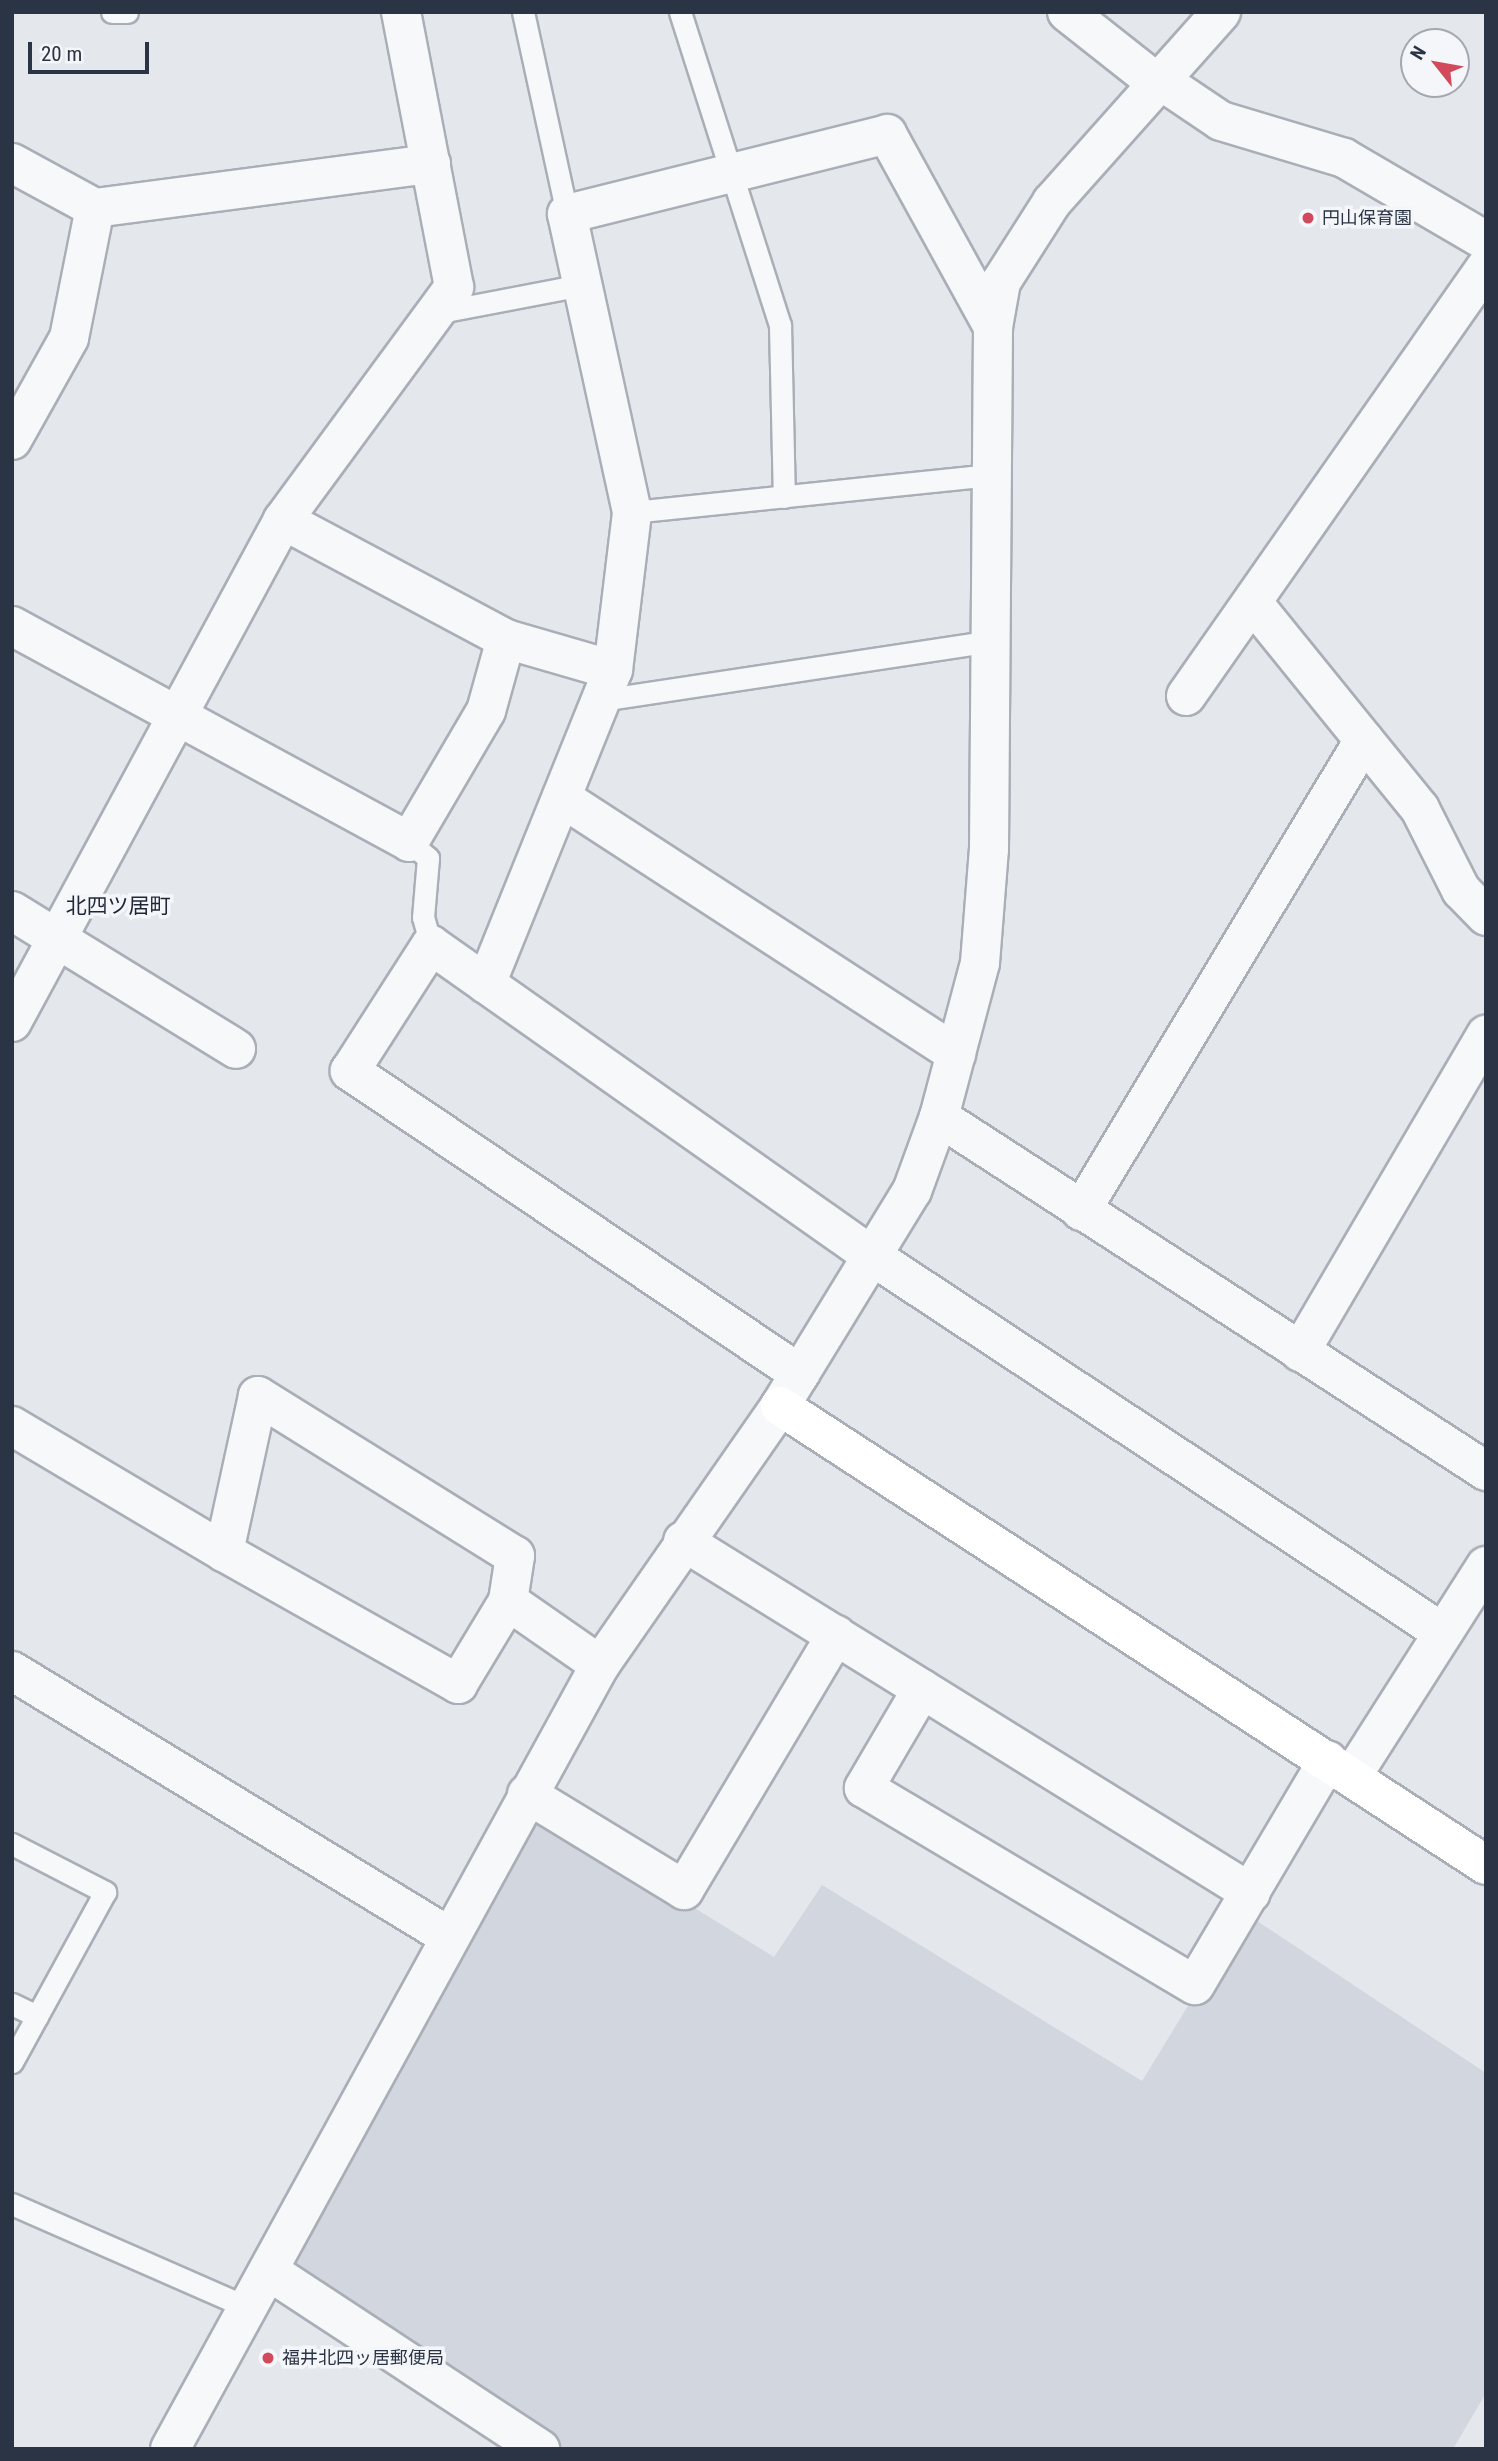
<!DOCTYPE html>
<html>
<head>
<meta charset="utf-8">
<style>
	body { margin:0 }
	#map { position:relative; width:1498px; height:2461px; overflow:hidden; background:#e4e7ec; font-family:"Roboto Condensed","Noto Sans JP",sans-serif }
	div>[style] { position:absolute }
	.built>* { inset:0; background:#d2d6de }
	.roads { filter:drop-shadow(2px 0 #a9aeb7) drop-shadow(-2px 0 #a9aeb7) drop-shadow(0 2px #a9aeb7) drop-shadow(0 -2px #a9aeb7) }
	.lane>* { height:21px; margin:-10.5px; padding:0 10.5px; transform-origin:10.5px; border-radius:10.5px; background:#f7f8fa }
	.street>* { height:38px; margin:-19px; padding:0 19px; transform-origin:19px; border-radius:19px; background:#f7f8fa }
	.secondary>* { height:38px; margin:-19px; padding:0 19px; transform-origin:19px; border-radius:19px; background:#fff }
	.dots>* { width:19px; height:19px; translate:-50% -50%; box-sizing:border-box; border:4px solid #f4f6f9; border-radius:50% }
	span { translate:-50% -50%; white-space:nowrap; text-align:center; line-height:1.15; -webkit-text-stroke:7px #f4f6f9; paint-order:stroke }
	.poi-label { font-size:18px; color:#2b3445 }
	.left { translate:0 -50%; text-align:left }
	.quarter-label { font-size:21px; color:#1d2536 }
	.frame { position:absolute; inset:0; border:14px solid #2b3445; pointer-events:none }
	.north { position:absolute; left:1400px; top:28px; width:70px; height:70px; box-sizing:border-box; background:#f4f6f9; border:2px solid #a4a8b1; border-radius:50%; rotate:301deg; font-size:19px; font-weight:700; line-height:28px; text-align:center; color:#2b3445 }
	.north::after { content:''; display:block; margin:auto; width:24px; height:32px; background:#d1495b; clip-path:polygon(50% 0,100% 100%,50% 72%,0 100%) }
	.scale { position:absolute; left:28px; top:42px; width:121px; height:32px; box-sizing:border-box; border:4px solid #2b3445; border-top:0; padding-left:9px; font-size:21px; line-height:24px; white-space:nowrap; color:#2b3445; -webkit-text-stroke:5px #f4f6f9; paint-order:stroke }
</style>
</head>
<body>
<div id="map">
	<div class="built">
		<i style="clip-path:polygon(532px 1808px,774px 1957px,822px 1885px,1142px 2081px,1245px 1913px,1486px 2073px,1486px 2393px,1453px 2449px,556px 2449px,292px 2272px)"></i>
	</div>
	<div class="roads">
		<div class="lane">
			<i style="left:112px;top:12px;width:15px"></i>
			<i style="left:523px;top:12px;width:207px;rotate:77.7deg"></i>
			<i style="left:680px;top:12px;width:329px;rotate:72.3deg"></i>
			<i style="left:780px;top:325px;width:172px;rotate:88.7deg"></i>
			<i style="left:435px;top:313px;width:150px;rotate:-10.8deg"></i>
			<i style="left:632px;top:512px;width:362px;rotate:-5.9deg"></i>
			<i style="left:601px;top:700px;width:394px;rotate:-8.6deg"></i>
			<i style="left:409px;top:842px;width:25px;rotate:40deg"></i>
			<i style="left:428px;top:858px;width:59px;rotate:94.8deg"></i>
			<i style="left:423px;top:917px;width:29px;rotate:74deg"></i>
			<i style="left:12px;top:1844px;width:105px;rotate:27.3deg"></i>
			<i style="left:105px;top:1892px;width:194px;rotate:118.7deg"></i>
			<i style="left:12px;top:2004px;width:28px;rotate:26deg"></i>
			<i style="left:12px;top:2204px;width:261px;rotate:23.7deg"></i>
		</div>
		<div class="street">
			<i style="left:1067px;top:12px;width:115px;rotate:38.3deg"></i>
			<i style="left:1160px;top:80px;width:73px;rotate:33.9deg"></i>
			<i style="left:1221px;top:121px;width:128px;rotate:16.7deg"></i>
			<i style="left:1344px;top:158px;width:164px;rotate:30.3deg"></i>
			<i style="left:12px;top:163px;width:94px;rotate:28.5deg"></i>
			<i style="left:95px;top:208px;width:339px;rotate:-7.5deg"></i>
			<i style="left:12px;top:440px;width:117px;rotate:-60.8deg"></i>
			<i style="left:69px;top:338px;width:133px;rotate:-78.7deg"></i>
			<i style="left:283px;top:520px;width:253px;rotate:28.1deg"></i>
			<i style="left:506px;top:639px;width:111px;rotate:16.2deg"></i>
			<i style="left:1253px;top:603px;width:176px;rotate:51deg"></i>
			<i style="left:12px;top:626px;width:452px;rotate:28.5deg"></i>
			<i style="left:409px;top:842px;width:152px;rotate:-59.6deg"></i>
			<i style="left:486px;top:711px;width:75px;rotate:-74.5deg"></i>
			<i style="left:1186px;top:696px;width:523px;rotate:-55.03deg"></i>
			<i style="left:562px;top:798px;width:470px;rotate:33deg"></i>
			<i style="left:12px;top:911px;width:263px;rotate:31.6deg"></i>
			<i style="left:486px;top:984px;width:339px;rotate:-68deg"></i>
			<i style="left:613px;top:670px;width:159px;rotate:-83.1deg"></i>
			<i style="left:632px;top:512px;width:305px;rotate:-102.3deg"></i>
			<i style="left:567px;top:214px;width:330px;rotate:-14deg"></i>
			<i style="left:887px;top:134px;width:220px;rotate:61.2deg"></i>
			<i style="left:12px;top:1022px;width:570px;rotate:-61.64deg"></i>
			<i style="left:283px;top:520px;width:289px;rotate:-53.7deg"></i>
			<i style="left:454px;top:287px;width:280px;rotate:-100.9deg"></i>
			<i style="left:939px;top:1117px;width:652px;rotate:32.91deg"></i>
			<i style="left:1081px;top:1211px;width:549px;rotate:-59deg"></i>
			<i style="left:1364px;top:740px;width:89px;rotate:50.9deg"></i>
			<i style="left:1420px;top:809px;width:91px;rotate:63.2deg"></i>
			<i style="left:1461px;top:890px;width:36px;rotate:46deg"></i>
			<i style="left:1300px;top:1352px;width:368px;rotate:-59.6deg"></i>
			<i style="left:800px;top:1374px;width:543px;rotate:-146.05deg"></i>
			<i style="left:350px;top:1071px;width:150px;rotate:-57.3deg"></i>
			<i style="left:431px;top:945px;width:540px;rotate:35.19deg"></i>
			<i style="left:872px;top:1256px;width:684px;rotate:33.43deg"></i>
			<i style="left:12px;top:1426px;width:247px;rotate:30.7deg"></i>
			<i style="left:224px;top:1552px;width:269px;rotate:29.4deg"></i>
			<i style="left:458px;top:1684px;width:97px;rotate:-58.9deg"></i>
			<i style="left:508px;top:1601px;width:46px;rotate:-81.2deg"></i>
			<i style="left:515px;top:1556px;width:303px;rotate:-148.1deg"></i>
			<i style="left:258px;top:1396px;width:160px;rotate:102.3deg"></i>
			<i style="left:683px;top:1541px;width:668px;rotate:31.79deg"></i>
			<i style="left:508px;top:1601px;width:112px;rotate:34.8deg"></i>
			<i style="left:12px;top:1671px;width:510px;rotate:31.29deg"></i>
			<i style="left:922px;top:1689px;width:115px;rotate:120.4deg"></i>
			<i style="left:864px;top:1788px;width:385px;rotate:30.8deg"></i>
			<i style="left:1195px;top:1985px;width:261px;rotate:-59.4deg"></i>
			<i style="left:1352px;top:1776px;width:249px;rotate:-57.5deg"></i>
			<i style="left:527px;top:1794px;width:184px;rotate:31.4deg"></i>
			<i style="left:684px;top:1890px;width:297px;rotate:-59.2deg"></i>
			<i style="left:272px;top:2273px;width:321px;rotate:33.3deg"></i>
			<i style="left:170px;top:2449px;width:894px;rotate:-61.26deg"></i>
			<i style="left:600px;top:1665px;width:315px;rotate:-55.2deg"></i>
			<i style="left:780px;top:1406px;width:252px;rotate:-58.5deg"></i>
			<i style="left:912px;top:1191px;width:79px;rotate:-70deg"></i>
			<i style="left:939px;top:1117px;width:159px;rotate:-75.1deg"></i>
			<i style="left:980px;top:963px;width:114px;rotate:-85.5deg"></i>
			<i style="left:989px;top:849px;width:522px;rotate:-89.56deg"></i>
			<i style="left:993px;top:327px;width:46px;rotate:-79.9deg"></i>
			<i style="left:1001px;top:282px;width:95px;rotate:-57.5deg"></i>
			<i style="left:1052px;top:202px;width:254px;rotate:-48.3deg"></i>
		</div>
		<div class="secondary">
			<i style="left:780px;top:1406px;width:842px;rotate:33.03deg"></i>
		</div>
	</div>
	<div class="dots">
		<i style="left:1308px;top:218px;background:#d1495b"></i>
		<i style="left:268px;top:2358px;background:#d1495b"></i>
	</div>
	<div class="poi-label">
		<span class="left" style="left:1322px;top:218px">円山保育園</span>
		<span class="left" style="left:282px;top:2358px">福井北四ッ居郵便局</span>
	</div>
	<div class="quarter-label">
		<span style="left:118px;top:906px">北四ツ居町</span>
	</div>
	<div class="frame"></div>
	<div class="north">N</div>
	<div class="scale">20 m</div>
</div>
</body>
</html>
